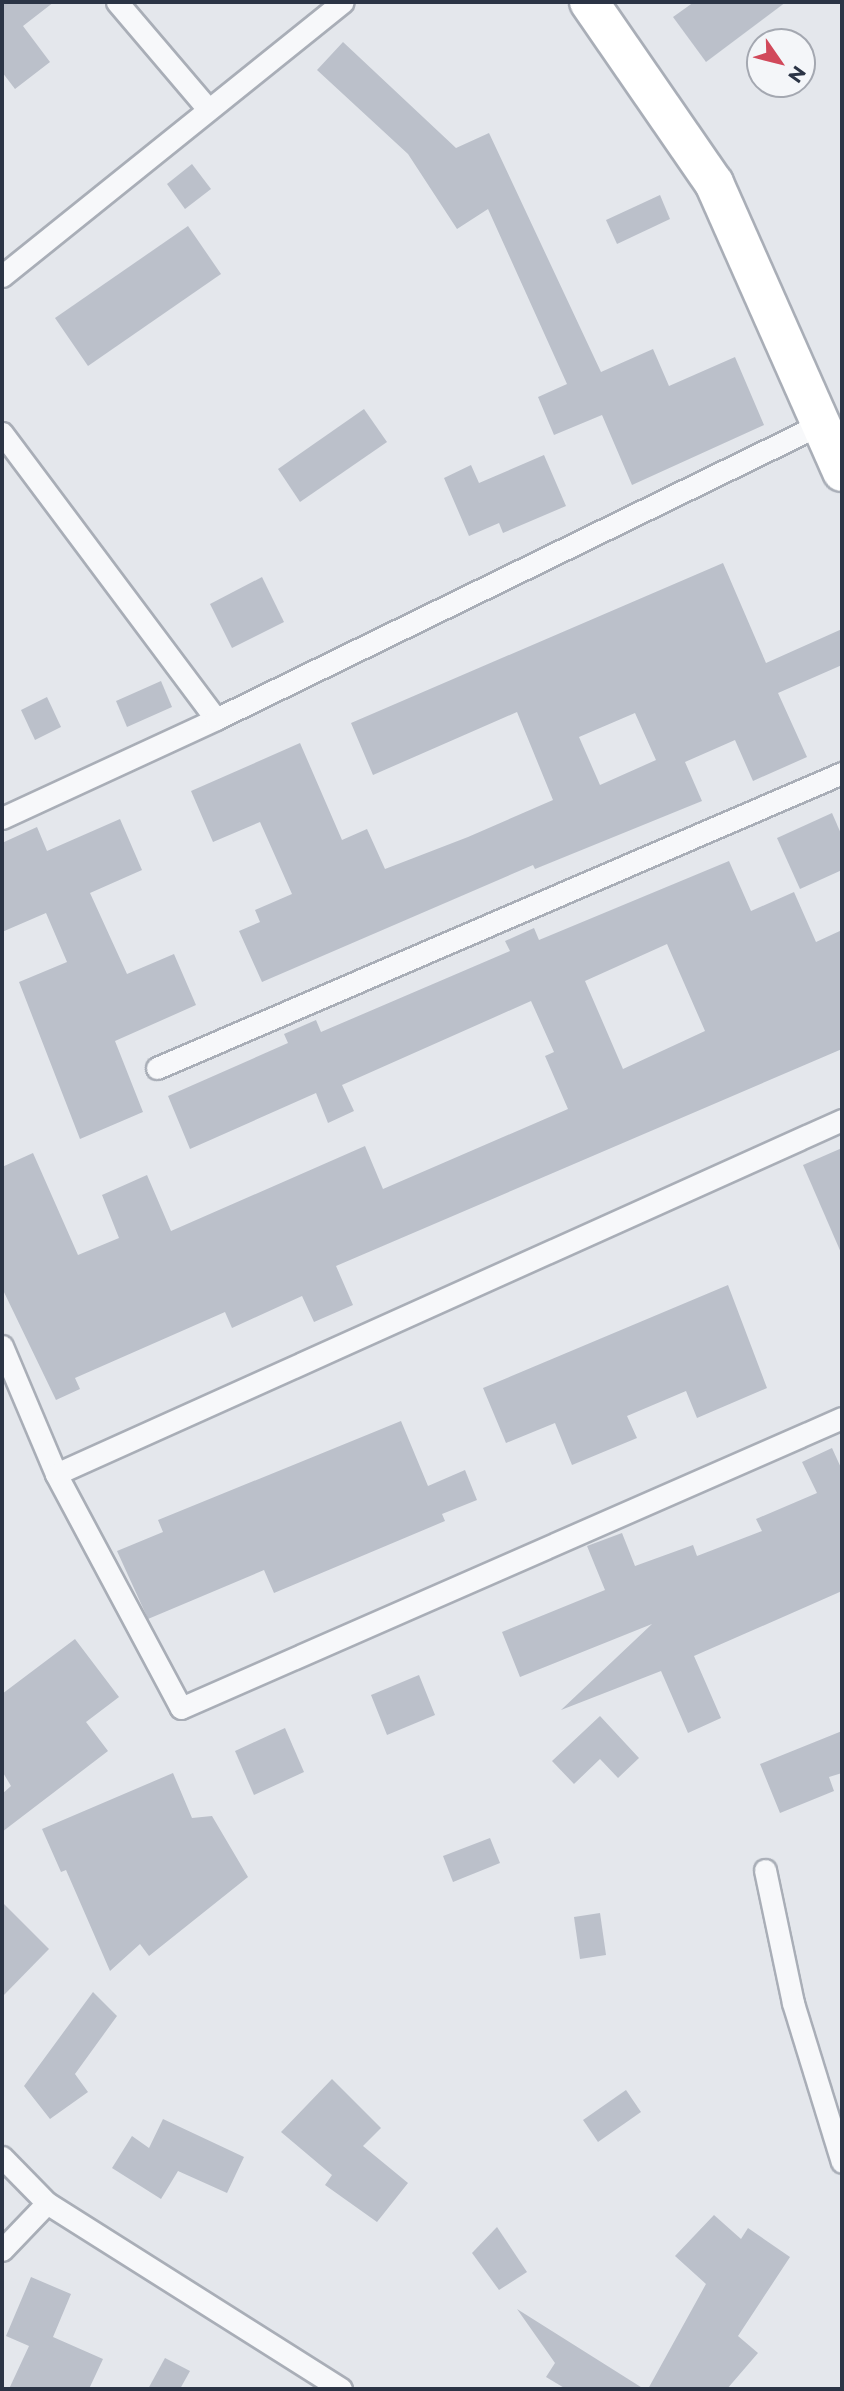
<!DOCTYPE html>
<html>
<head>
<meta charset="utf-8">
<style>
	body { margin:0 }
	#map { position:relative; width:844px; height:2391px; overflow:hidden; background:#e4e7ec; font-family:Montserrat,sans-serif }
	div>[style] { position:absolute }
	.building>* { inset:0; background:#bbc0ca }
	.roads { filter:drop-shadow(2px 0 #a9aeb7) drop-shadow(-2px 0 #a9aeb7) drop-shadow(0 2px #a9aeb7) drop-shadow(0 -2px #a9aeb7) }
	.lane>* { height:21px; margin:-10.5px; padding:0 10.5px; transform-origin:10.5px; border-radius:10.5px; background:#f7f8fa }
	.secondary>* { height:38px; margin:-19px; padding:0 19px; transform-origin:19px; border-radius:19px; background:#fff }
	span { translate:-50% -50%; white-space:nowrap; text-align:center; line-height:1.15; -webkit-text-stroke:6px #f4f6f9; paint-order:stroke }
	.frame { position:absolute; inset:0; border:4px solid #2b3445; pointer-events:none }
	.north { position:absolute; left:746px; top:28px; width:70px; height:70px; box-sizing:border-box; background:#f4f6f9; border:2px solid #a4a8b1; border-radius:50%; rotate:125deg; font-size:19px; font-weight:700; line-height:28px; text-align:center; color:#2b3445 }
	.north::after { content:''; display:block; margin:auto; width:24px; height:32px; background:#d1495b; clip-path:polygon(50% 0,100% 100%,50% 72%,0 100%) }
</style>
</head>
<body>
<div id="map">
	<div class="building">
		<i style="clip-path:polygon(2px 2px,54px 2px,23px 26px,50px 62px,15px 89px,2px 72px)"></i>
		<i style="clip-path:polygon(694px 2px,786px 2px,706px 62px,673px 17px)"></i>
		<i style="clip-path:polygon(343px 42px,456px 148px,489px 133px,601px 372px,653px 349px,669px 386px,735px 357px,764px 425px,632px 485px,602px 415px,554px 435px,538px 397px,567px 384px,488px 209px,457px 229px,408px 154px,317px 70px)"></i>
		<i style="clip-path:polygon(192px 164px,211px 189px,185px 209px,167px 184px)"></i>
		<i style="clip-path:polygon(660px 195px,670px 219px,617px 244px,606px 220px)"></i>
		<i style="clip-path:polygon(188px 226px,221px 274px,88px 366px,55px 318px)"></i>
		<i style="clip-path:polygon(364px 409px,387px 442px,300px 502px,278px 469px)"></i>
		<i style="clip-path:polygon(544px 455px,566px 506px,503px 533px,499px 523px,469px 536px,444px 478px,471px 465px,479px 483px)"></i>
		<i style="clip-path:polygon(evenodd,723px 563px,766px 663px,842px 629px,842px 665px,778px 693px,807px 757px,753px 781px,735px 740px,685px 762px,702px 801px,535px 869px,533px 865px,262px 982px,239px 931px,260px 922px,255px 910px,292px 894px,260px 822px,213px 842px,191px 791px,300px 743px,342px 840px,367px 829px,385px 869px,468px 837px,553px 800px,517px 712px,373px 775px,351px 723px,723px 563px,635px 713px,656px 760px,600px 785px,579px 737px,635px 713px)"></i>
		<i style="clip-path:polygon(262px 577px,284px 622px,232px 648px,210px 604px)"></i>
		<i style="clip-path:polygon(161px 681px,172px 707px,127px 727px,116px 701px)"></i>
		<i style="clip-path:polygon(47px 697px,61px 727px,35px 740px,21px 710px)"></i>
		<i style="clip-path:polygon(832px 813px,842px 836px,842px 870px,800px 889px,777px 838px)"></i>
		<i style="clip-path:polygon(120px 819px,142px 870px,90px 893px,127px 974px,174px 954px,196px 1005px,115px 1041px,143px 1112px,80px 1139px,19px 982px,67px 962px,46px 913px,2px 932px,2px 843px,37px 827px,47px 851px)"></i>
		<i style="clip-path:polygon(evenodd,729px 861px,751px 911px,794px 892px,816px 942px,842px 930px,842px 1049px,336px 1266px,353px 1305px,314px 1322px,302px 1296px,232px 1328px,225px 1312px,75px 1378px,80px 1389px,56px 1400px,2px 1288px,2px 1167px,33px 1153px,78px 1255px,119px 1238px,102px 1195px,147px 1175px,171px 1231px,365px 1146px,383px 1189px,568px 1109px,545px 1056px,554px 1052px,531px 1001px,342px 1085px,354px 1111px,328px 1123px,316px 1093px,190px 1149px,168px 1096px,288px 1043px,284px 1034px,316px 1020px,321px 1032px,510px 951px,505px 941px,534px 928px,539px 940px,729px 861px,667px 944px,705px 1031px,623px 1069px,585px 981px,667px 944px)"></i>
		<i style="clip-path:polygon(842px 1148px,842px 1255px,803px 1165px)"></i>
		<i style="clip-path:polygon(728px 1285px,767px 1388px,697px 1418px,686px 1391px,627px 1416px,637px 1438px,572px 1465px,555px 1423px,506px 1443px,483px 1388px)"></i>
		<i style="clip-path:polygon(401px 1421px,428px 1486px,465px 1470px,477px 1500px,442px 1514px,445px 1521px,274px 1593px,264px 1570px,148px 1619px,117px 1551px,163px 1532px,158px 1520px)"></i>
		<i style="clip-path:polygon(832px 1448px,842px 1470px,842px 1591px,694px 1656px,721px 1718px,688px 1733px,661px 1671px,561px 1710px,652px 1624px,520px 1677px,502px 1632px,605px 1590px,587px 1546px,622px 1533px,635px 1566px,693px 1545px,697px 1556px,762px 1531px,756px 1519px,817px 1493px,802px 1462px)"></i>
		<i style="clip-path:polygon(75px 1639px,119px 1697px,86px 1722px,108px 1751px,2px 1832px,2px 1794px,11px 1786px,2px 1771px,2px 1694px)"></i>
		<i style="clip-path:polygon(419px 1675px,435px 1715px,387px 1735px,371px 1695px)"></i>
		<i style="clip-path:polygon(600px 1716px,639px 1758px,618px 1778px,600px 1759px,574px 1784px,552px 1761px)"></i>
		<i style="clip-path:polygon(285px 1728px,304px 1772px,254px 1795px,235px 1751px)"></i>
		<i style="clip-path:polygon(842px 1731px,842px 1773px,829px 1777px,834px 1791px,780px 1813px,760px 1764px)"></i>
		<i style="clip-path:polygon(173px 1773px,192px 1818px,212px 1816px,248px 1877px,149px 1956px,140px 1944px,110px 1971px,66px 1870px,61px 1872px,42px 1829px)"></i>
		<i style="clip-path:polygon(490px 1838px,500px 1863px,453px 1882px,443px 1856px)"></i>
		<i style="clip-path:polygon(2px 1902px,49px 1949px,2px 1997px)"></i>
		<i style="clip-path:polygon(600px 1913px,606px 1955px,580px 1959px,574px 1917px)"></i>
		<i style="clip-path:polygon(93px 1992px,117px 2016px,75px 2074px,88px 2092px,50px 2119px,24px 2086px)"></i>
		<i style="clip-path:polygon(332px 2079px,381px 2128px,363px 2146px,408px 2183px,377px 2222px,325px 2185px,332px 2175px,281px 2132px)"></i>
		<i style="clip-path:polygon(626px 2090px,641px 2112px,598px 2142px,583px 2120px)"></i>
		<i style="clip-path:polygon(163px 2119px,244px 2157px,227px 2193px,178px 2171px,161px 2199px,112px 2168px,132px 2136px,149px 2148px)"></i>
		<i style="clip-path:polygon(714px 2215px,741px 2239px,748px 2228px,790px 2257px,738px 2336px,758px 2353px,727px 2389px,648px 2389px,706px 2284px,675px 2256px)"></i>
		<i style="clip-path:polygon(497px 2227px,527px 2272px,499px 2290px,472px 2253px)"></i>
		<i style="clip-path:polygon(31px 2277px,71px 2294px,53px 2337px,103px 2359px,89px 2389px,9px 2389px,29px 2346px,6px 2336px)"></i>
		<i style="clip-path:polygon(517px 2309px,644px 2389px,566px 2389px,546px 2377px,555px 2363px)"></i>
		<i style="clip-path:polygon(165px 2358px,190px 2371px,180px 2389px,148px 2389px)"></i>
	</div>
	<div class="roads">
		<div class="lane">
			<i style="left:117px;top:2px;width:140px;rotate:49.6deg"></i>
			<i style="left:2px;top:276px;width:437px;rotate:-38.8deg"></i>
			<i style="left:2px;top:433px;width:357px;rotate:53.2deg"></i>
			<i style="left:2px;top:818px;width:236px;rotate:-24.8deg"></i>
			<i style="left:216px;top:719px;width:675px;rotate:-26deg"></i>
			<i style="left:157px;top:1068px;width:746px;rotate:-23.3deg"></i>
			<i style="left:2px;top:1346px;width:139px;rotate:67.1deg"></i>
			<i style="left:56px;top:1474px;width:265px;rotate:61.9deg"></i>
			<i style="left:181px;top:1708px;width:722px;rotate:-23.69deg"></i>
			<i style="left:56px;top:1474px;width:862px;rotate:-24.25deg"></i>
			<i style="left:765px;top:1870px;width:136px;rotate:78.1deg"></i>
			<i style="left:793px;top:2003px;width:166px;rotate:72.9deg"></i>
			<i style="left:2px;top:2157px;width:64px;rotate:45.6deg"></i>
			<i style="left:47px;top:2203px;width:348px;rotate:32.3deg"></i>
			<i style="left:2px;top:2250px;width:65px;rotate:-46.2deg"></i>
		</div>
		<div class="secondary">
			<i style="left:589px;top:2px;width:220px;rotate:55.4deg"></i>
			<i style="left:714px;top:183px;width:316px;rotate:66.1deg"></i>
		</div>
	</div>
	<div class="frame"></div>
	<div class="north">N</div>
</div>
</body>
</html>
